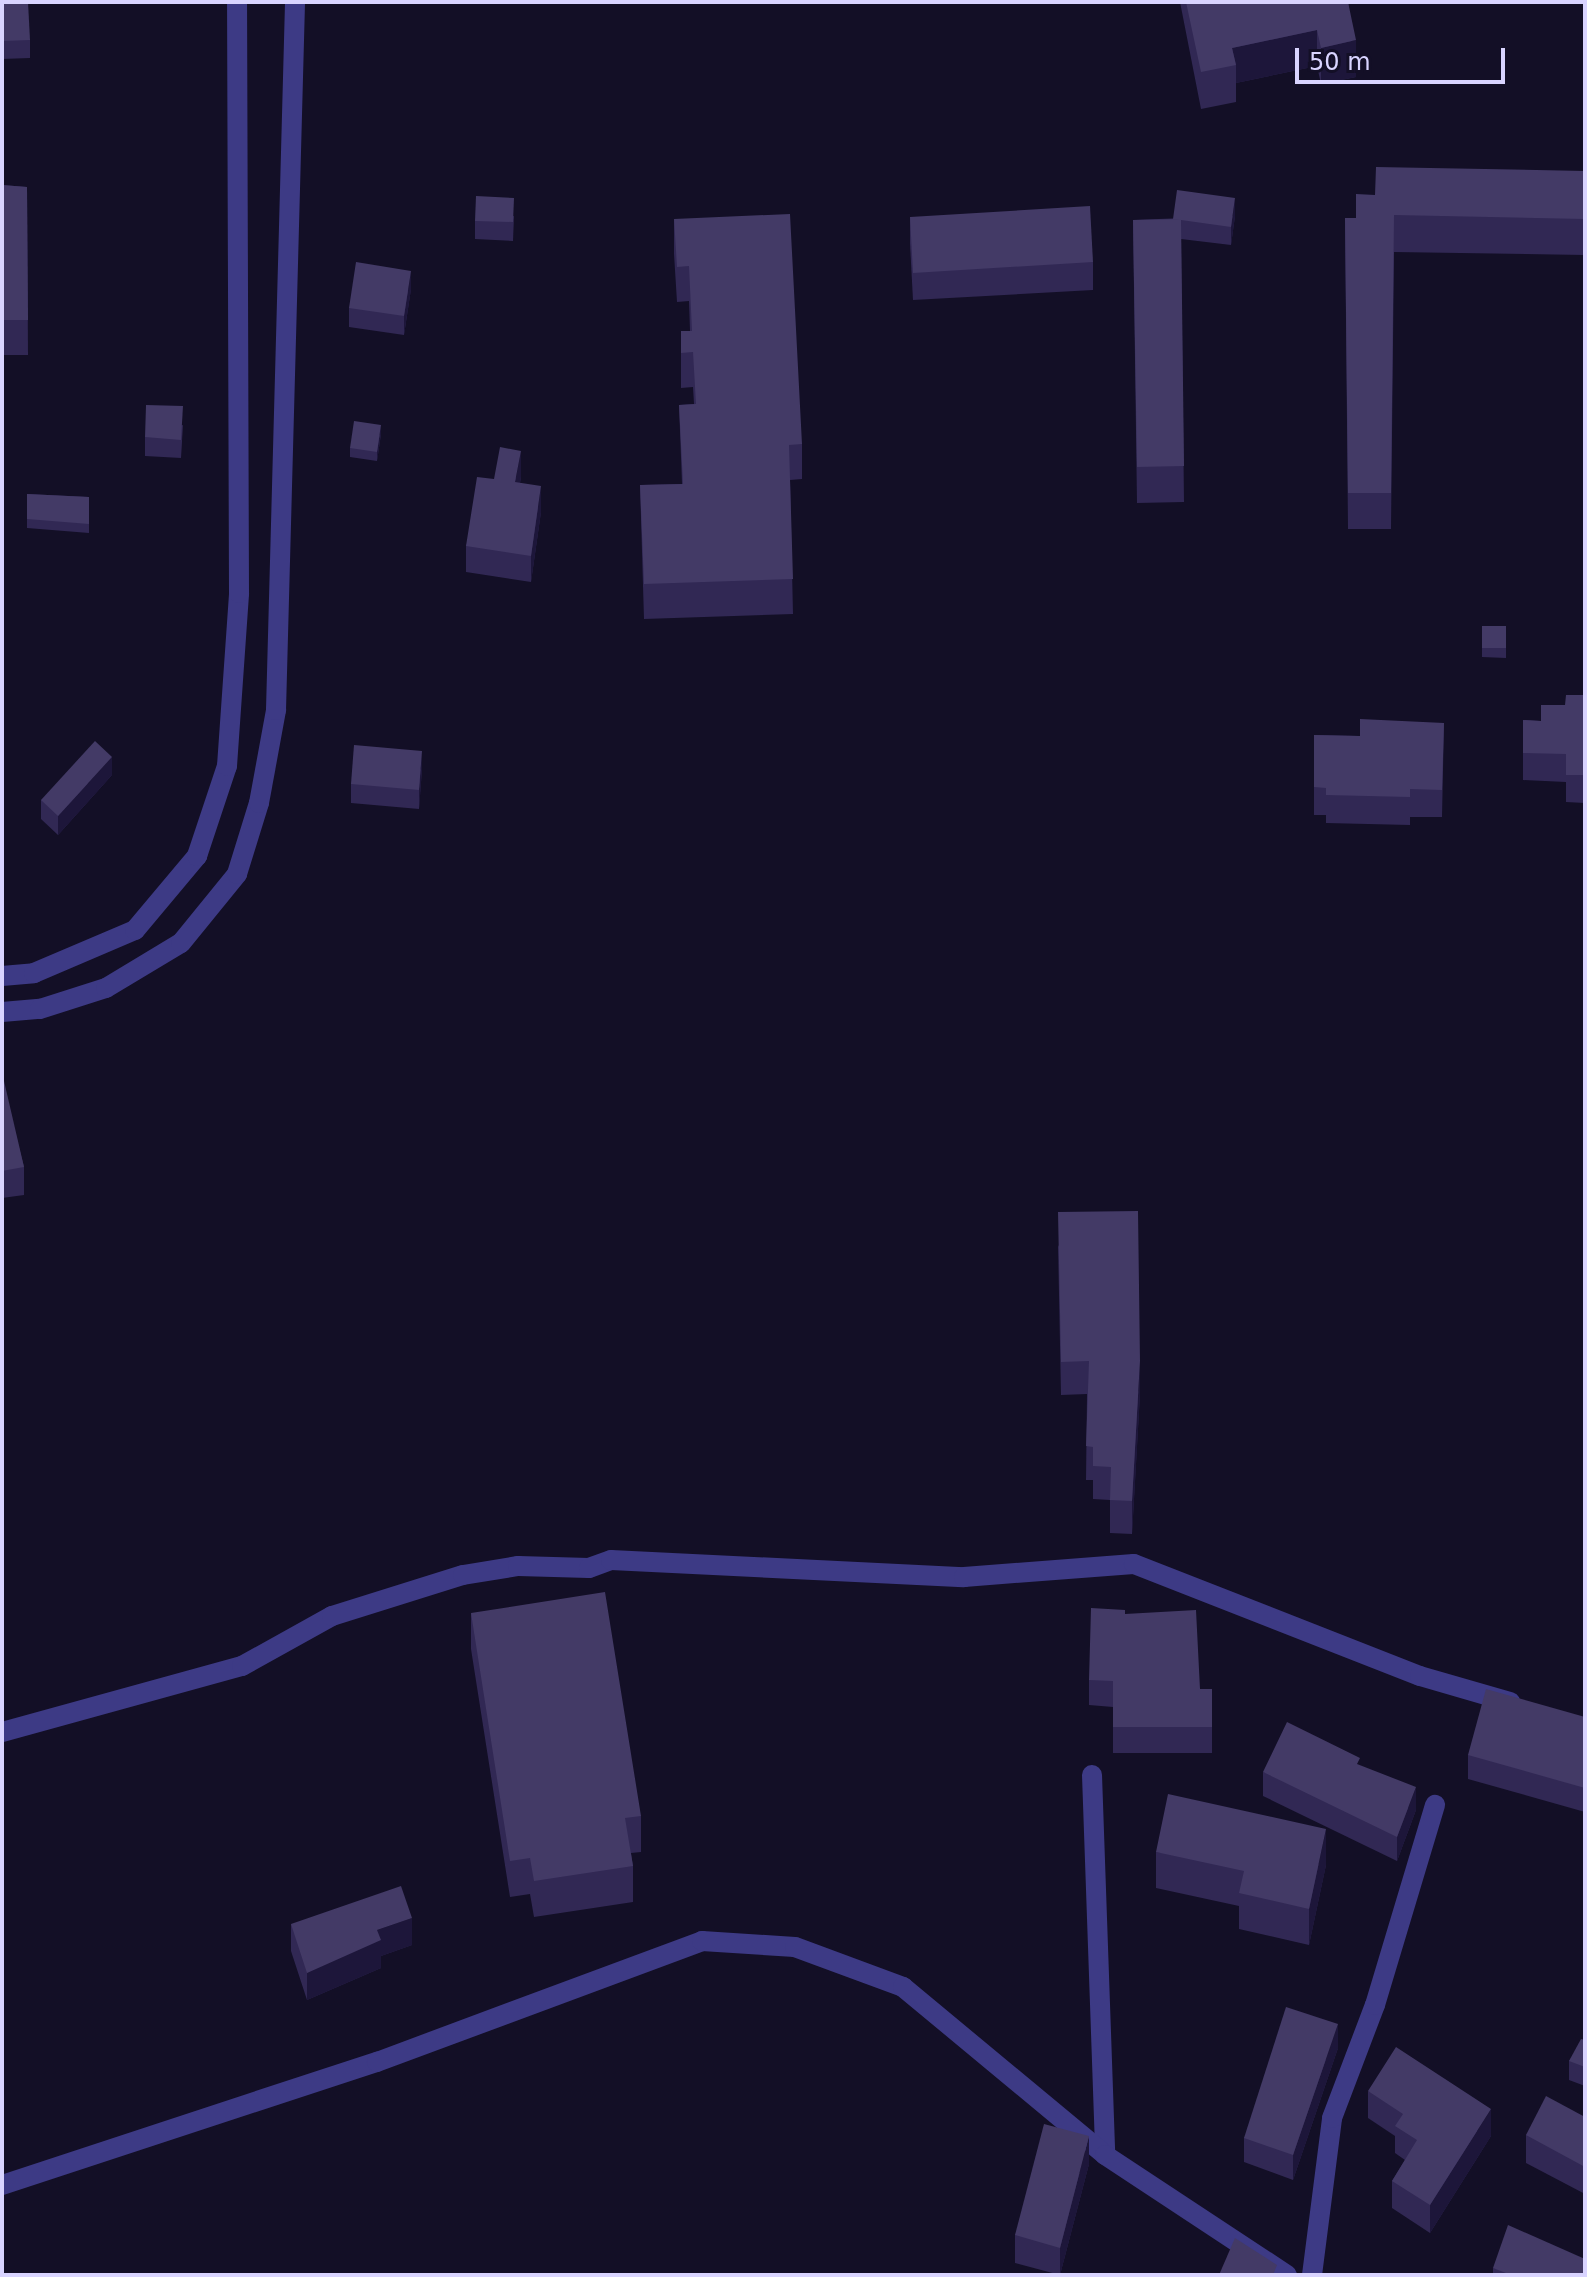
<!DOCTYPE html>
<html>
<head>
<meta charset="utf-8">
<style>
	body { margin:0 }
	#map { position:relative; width:1587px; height:2277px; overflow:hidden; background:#130f26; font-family:"DejaVu Sans",sans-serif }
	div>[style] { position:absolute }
	.street>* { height:20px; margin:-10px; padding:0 10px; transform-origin:10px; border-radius:10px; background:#3d3a85 }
	.wall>* { inset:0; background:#312854 }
	.shaded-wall>* { inset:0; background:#1d163a }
	.building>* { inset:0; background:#433a66 }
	span { translate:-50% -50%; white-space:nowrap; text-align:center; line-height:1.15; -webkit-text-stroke:7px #130f26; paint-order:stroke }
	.frame { position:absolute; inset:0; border:4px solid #d9d4ff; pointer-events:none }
	.scale { position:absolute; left:1295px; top:48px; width:210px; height:36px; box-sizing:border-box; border:4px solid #d9d4ff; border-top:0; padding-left:10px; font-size:24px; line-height:28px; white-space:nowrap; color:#d9d4ff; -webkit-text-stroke:6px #130f26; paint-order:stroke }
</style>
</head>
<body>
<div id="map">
	<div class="street">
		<i style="left:2px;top:976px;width:32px;rotate:-5deg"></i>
		<i style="left:34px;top:973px;width:110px;rotate:-23.1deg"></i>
		<i style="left:135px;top:930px;width:97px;rotate:-50deg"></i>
		<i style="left:197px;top:856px;width:95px;rotate:-71.6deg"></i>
		<i style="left:227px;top:766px;width:173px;rotate:-86deg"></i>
		<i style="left:239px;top:593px;width:591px;rotate:-90.19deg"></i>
		<i style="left:2px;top:1012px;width:38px;rotate:-5deg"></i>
		<i style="left:40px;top:1009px;width:69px;rotate:-17.7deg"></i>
		<i style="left:106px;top:988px;width:87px;rotate:-31deg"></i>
		<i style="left:181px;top:943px;width:89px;rotate:-50.9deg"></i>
		<i style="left:237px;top:874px;width:74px;rotate:-72.8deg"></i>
		<i style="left:259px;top:803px;width:95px;rotate:-79.6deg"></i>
		<i style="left:276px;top:710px;width:708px;rotate:-88.46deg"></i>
		<i style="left:2px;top:1732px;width:249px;rotate:-15.4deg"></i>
		<i style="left:242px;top:1666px;width:103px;rotate:-29.1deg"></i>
		<i style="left:332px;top:1616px;width:137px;rotate:-17.4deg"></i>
		<i style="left:463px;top:1575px;width:56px;rotate:-9.3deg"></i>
		<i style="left:518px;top:1566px;width:71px;rotate:1.6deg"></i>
		<i style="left:589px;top:1568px;width:23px;rotate:-20deg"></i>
		<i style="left:611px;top:1560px;width:353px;rotate:2.8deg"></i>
		<i style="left:964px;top:1577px;width:170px;rotate:-4.4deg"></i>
		<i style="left:1134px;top:1564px;width:307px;rotate:21.4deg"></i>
		<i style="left:1420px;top:1676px;width:94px;rotate:16.1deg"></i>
		<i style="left:1092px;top:1775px;width:380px;rotate:88deg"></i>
		<i style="left:2px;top:2185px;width:395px;rotate:-18.2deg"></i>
		<i style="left:377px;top:2062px;width:347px;rotate:-20.4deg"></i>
		<i style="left:702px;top:1941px;width:93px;rotate:3.7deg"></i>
		<i style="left:795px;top:1947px;width:115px;rotate:20.3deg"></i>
		<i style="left:903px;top:1987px;width:263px;rotate:39.7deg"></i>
		<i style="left:1105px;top:2155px;width:218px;rotate:33.4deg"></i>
		<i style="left:1312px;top:2275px;width:158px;rotate:-82.7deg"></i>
		<i style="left:1332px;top:2118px;width:121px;rotate:-69.2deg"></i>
		<i style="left:1375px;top:2005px;width:209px;rotate:-73.3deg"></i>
	</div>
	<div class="wall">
		<i style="clip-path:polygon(2px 2px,30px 40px,30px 58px,2px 59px)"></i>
		<i style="clip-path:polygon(1180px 2px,1348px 2px,1356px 77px,1321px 84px,1317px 66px,1236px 83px,1236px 102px,1201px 109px)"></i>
		<i style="clip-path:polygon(1585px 171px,1585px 255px,1394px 252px,1391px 529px,1348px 529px,1345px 218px,1356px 218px,1375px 195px)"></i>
		<i style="clip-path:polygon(2px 185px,27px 187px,28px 355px,2px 355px)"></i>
		<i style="clip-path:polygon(514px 216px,513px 241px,475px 239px,475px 221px)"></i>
		<i style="clip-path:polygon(1235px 216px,1231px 245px,1181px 239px,1184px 502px,1137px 503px,1133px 220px)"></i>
		<i style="clip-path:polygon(910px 217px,1093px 262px,1093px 290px,913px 300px,910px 244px)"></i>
		<i style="clip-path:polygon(674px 219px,802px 444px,802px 479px,790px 480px,793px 614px,644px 619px,640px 485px,682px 484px,679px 405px,694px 404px,693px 387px,681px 388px,681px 331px,690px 331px,689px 301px,677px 302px,674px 254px)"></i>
		<i style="clip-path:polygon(411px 289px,404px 335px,349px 327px,349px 308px)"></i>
		<i style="clip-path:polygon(183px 425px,181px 458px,145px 456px,145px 437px)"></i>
		<i style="clip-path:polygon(381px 434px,377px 461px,350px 457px,350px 448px)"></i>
		<i style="clip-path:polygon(521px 477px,520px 483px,541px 512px,531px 582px,466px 572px,466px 546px,494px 479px)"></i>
		<i style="clip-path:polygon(27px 494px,89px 497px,89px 533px,27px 528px)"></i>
		<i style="clip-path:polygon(1482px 626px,1506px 626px,1506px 658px,1482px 657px)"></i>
		<i style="clip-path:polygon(1585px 682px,1585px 803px,1566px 802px,1566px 782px,1523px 780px,1523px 720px,1541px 721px,1583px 695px)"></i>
		<i style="clip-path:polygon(1444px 723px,1442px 817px,1410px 817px,1410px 825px,1326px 823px,1326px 815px,1314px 815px,1314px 735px,1360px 736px)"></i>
		<i style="clip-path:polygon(422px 769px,419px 809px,351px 803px,351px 784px)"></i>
		<i style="clip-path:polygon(112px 775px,58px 835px,41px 819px,41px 800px)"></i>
		<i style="clip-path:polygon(2px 1081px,24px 1167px,24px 1195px,2px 1198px)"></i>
		<i style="clip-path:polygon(1058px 1245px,1140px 1394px,1132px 1534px,1110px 1533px,1110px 1500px,1093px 1499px,1093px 1480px,1086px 1480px,1087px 1394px,1061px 1395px)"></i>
		<i style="clip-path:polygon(471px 1613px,641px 1816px,641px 1852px,631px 1853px,633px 1866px,633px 1902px,534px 1917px,530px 1894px,510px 1897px,471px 1649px)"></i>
		<i style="clip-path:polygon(1125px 1614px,1200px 1689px,1212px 1689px,1212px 1753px,1113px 1753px,1113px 1707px,1089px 1705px,1089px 1680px)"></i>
		<i style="clip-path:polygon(1585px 1717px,1585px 1812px,1468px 1779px,1468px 1755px)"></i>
		<i style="clip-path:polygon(1263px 1772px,1416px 1810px,1397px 1861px,1263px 1796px)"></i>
		<i style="clip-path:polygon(1156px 1852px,1326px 1865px,1309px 1945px,1239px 1929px,1239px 1906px,1156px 1888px)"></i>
		<i style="clip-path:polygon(291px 1924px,412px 1945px,381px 1956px,381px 1968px,307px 2000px,291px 1951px)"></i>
		<i style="clip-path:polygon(1585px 2040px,1585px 2086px,1569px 2080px,1569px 2061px)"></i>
		<i style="clip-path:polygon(1338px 2048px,1293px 2180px,1244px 2162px,1244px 2138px)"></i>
		<i style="clip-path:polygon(1368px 2091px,1491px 2136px,1430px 2233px,1392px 2208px,1392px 2181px,1405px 2160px,1395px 2153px,1395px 2136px,1368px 2118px)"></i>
		<i style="clip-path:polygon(1585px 2117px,1585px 2194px,1526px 2163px,1526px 2135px)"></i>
		<i style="clip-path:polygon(1089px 2164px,1060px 2275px,1015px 2263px,1015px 2235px)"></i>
		<i style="clip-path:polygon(1493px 2268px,1585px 2275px,1493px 2275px)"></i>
	</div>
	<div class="shaded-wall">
		<i style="clip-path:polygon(1317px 30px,1317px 66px,1236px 83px,1236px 65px,1232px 48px)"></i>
		<i style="clip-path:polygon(1356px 40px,1356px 77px,1321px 84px,1321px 48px)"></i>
		<i style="clip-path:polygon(1235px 198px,1235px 216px,1231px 245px,1231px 227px)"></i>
		<i style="clip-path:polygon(411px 271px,411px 289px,404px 335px,404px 316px)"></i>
		<i style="clip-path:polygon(381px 425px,381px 434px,377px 461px,377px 452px)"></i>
		<i style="clip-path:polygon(521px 451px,521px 477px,515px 508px,515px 482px)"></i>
		<i style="clip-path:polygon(541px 486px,541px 512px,531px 582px,531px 556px)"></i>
		<i style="clip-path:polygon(422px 751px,422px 769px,419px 809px,419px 790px)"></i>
		<i style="clip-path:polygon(112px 757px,112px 775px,58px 835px,58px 816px)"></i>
		<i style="clip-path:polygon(1140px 1361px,1140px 1394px,1132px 1534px,1132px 1501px)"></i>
		<i style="clip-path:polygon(1416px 1787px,1416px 1810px,1397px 1861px,1397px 1837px)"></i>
		<i style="clip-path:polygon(1326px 1829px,1326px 1865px,1309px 1945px,1309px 1909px)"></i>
		<i style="clip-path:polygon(412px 1918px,412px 1945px,381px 1956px,381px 1968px,307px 2000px,307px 1973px,377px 1930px)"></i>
		<i style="clip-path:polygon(1338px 2024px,1338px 2048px,1293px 2180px,1293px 2155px)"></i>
		<i style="clip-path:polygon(1491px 2109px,1491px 2136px,1430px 2233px,1430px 2205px)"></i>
		<i style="clip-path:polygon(1089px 2136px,1089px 2164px,1060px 2275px,1060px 2248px)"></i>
	</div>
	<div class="building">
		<i style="clip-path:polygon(2px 2px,28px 2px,30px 40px,2px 41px)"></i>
		<i style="clip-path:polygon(1186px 2px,1348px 2px,1356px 40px,1321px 48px,1317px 30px,1232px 48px,1236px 65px,1201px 72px)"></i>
		<i style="clip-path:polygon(1376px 167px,1585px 171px,1585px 219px,1394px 215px,1391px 493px,1348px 493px,1345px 218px,1356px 218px,1356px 194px,1375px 195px)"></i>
		<i style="clip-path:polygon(2px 185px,27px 187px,28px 320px,2px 320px)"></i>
		<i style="clip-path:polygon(1177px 190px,1235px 198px,1231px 227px,1181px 220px,1181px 219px,1173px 219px)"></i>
		<i style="clip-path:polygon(476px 196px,514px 198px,513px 222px,475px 221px)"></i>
		<i style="clip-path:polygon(1090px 206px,1093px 262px,913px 273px,910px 217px)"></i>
		<i style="clip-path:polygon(790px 214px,802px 444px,789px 445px,793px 579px,644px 584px,640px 485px,683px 484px,679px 405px,696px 404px,693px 352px,681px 353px,681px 331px,692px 331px,689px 266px,677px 267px,674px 219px)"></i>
		<i style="clip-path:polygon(1181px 219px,1184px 466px,1137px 467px,1133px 220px)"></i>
		<i style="clip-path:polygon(356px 262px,411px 271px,404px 316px,349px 308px)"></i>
		<i style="clip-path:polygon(146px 405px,183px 406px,181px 440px,145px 437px)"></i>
		<i style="clip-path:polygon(354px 421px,381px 425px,377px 452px,350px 448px)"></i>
		<i style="clip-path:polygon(500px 447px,521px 451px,515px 482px,541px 486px,531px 556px,466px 546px,477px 477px,494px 479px)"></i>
		<i style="clip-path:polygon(27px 494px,89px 497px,89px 524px,27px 519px)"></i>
		<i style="clip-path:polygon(1482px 626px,1506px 626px,1506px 648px,1482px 648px)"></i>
		<i style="clip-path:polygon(1583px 682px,1585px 682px,1585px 775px,1566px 775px,1566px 754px,1523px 753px,1523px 720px,1541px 721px,1541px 705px,1565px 705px,1566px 695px,1584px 695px)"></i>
		<i style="clip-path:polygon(1360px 719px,1444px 723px,1442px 790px,1410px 789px,1410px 797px,1326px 795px,1326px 788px,1314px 787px,1314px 735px,1360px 736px)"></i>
		<i style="clip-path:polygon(95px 741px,112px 757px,58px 816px,41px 800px)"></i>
		<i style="clip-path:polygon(354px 745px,422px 751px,419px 790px,351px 784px)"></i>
		<i style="clip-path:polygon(2px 1081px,4px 1081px,24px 1167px,2px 1171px)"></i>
		<i style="clip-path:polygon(1138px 1211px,1140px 1361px,1132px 1501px,1110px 1500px,1111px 1467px,1093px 1466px,1093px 1447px,1086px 1446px,1089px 1361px,1061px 1362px,1058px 1212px)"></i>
		<i style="clip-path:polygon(605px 1592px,641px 1816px,625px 1818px,633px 1866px,534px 1881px,530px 1858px,510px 1861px,471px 1613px)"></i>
		<i style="clip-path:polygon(1091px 1608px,1125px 1610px,1125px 1614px,1196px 1610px,1200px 1689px,1212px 1689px,1212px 1727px,1113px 1727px,1113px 1681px,1089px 1680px)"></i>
		<i style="clip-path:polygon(1486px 1689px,1585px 1717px,1585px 1788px,1468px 1755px)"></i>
		<i style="clip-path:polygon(1287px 1722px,1360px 1758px,1357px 1764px,1416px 1787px,1397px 1837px,1263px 1772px)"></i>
		<i style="clip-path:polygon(1168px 1794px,1326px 1829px,1309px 1909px,1239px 1893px,1244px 1871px,1156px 1852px)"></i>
		<i style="clip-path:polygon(401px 1886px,412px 1918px,377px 1930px,381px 1940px,307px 1973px,291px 1924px)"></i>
		<i style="clip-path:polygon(1286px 2007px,1338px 2024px,1293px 2155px,1244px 2138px)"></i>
		<i style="clip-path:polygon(1581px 2039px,1585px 2040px,1585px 2067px,1569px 2061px)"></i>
		<i style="clip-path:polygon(1396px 2047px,1491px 2109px,1430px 2205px,1392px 2181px,1417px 2140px,1395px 2126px,1403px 2114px,1368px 2091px)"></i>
		<i style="clip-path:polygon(1546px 2096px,1585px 2117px,1585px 2167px,1526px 2135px)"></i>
		<i style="clip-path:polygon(1044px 2124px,1089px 2136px,1060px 2248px,1015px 2235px)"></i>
		<i style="clip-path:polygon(1508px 2225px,1585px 2259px,1585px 2275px,1511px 2275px,1493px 2268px)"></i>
		<i style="clip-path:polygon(1235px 2238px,1277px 2265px,1273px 2275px,1219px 2275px)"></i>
	</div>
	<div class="frame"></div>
	<div class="scale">50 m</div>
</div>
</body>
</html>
